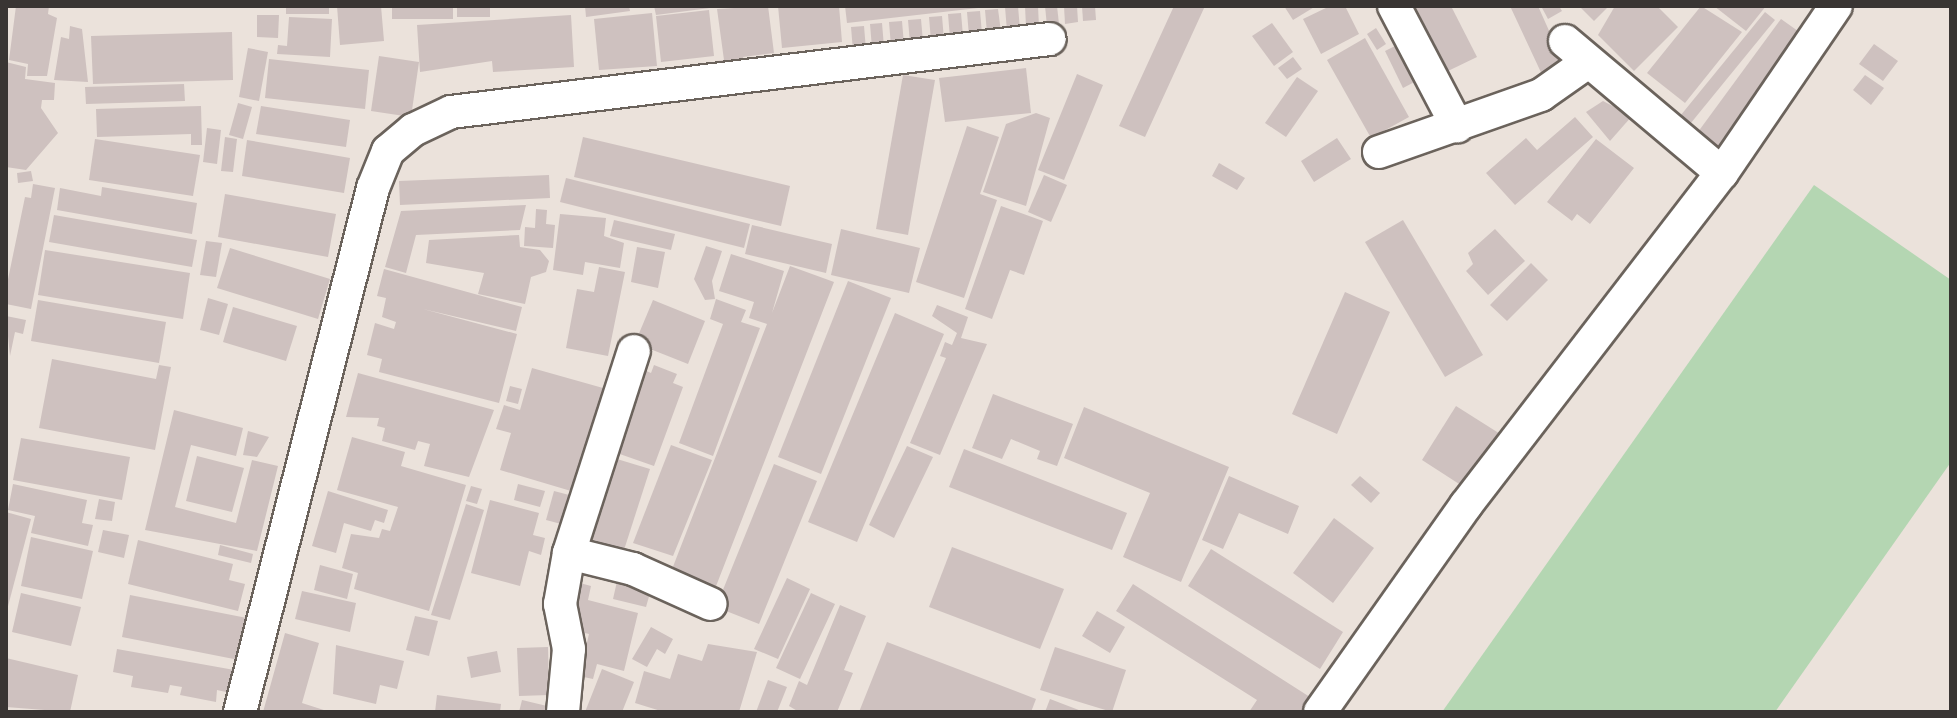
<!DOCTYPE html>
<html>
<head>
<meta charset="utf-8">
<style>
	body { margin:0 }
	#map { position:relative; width:1957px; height:718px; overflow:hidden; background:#ebe2db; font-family:Raleway,sans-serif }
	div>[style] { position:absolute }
	.green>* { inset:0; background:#b4d6b2 }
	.building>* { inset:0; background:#cec1bf }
	.roads { filter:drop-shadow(2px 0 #6b635c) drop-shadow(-2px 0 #6b635c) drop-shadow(0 2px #6b635c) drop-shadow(0 -2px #6b635c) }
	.minor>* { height:32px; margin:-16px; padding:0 16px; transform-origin:16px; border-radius:16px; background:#fff }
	span { translate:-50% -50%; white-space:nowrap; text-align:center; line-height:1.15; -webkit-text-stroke:6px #fff; paint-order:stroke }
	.frame { position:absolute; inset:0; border:8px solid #393533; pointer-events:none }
</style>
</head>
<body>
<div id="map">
	<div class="green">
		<i style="clip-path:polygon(1814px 185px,1951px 280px,1951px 462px,1775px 712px,1442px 712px)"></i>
	</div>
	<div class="building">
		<i style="clip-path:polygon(16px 6px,49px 6px,48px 14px,57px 18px,47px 76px,27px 76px,28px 64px,9px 60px)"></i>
		<i style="clip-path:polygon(286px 6px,329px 6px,329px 14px,286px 14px)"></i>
		<i style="clip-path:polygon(337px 6px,381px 6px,384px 41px,340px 45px)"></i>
		<i style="clip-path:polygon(392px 6px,453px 6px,453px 19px,392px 19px)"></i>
		<i style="clip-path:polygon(457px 6px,490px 6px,490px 17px,457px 17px)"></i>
		<i style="clip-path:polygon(585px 6px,629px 6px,630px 11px,586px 17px)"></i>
		<i style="clip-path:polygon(654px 6px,710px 6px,710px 8px,656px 15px)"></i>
		<i style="clip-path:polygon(768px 6px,774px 53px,743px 57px,746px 72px,720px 76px,717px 61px,724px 60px,717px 9px)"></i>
		<i style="clip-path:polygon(778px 6px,839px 6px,842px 42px,782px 48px)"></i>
		<i style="clip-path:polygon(845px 6px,978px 6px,978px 8px,847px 23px)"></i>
		<i style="clip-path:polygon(1018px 6px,1020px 30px,1007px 31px,1005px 7px)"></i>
		<i style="clip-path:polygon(1025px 6px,1038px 6px,1039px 27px,1026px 27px)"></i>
		<i style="clip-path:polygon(1045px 6px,1057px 6px,1059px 24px,1047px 26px)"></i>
		<i style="clip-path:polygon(1064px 6px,1077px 6px,1078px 22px,1065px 24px)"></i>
		<i style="clip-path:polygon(1082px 6px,1095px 6px,1096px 20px,1083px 21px)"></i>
		<i style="clip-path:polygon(1174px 6px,1205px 6px,1145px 137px,1119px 126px)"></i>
		<i style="clip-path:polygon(1284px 6px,1316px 6px,1293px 20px)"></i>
		<i style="clip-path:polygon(1330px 6px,1345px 6px,1359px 34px,1321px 54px,1303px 19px)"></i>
		<i style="clip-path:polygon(1415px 6px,1451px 6px,1477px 57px,1448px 71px)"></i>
		<i style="clip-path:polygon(1510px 6px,1538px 6px,1567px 71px,1545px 81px)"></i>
		<i style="clip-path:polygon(1541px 6px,1559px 6px,1562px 11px,1548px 19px)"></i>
		<i style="clip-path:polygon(1579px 6px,1609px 6px,1594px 21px)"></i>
		<i style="clip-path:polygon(1615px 6px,1657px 6px,1678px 27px,1634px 71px,1598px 35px)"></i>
		<i style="clip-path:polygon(1701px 6px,1742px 32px,1685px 103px,1647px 73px)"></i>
		<i style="clip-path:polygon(1714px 6px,1766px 6px,1746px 31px)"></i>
		<i style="clip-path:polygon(998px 9px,1001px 32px,987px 33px,985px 10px)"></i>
		<i style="clip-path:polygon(709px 10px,714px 56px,661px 62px,656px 16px)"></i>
		<i style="clip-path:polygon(980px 11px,982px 34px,969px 36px,967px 12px)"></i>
		<i style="clip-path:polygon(1765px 12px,1775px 20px,1686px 129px,1676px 121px)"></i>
		<i style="clip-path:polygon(652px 13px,657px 66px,599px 70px,594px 19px)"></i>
		<i style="clip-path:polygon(961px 13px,963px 36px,950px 38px,948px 14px)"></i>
		<i style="clip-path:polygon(257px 15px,279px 15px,278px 38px,257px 37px)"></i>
		<i style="clip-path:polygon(571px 15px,574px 67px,493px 72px,492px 61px,420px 72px,417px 25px)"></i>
		<i style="clip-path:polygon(942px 16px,944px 40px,931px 41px,929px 17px)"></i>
		<i style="clip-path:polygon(289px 17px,332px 19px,330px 57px,277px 54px,278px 45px,287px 46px)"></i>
		<i style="clip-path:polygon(921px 19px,923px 42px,910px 43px,908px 20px)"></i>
		<i style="clip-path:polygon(1781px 19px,1805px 36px,1719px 153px,1695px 136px)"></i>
		<i style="clip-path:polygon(902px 21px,904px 45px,891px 46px,889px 22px)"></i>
		<i style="clip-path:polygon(882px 23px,884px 47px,872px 48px,870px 24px)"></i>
		<i style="clip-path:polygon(1272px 23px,1293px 52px,1274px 66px,1252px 36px)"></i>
		<i style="clip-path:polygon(70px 26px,82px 29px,88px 82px,54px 80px,61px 37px,69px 39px)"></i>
		<i style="clip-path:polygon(864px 26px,866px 50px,853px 51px,851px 27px)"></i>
		<i style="clip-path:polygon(1376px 28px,1386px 44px,1377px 50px,1367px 34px)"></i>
		<i style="clip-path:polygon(232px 32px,233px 80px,93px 84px,91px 36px)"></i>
		<i style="clip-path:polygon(1365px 38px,1409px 117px,1371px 138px,1327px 60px)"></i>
		<i style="clip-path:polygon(1405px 41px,1424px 77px,1403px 88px,1385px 51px)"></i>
		<i style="clip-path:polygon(1874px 44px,1898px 61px,1883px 81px,1859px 64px)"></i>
		<i style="clip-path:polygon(248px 48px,268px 52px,259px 101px,239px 97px)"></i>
		<i style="clip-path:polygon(379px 56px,419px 62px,411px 117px,371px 111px)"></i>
		<i style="clip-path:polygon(1293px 57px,1302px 69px,1287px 79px,1278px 68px)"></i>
		<i style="clip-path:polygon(269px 59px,369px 70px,365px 109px,265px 98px)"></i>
		<i style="clip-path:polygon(6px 62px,26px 67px,25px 79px,55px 83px,54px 100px,42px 100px,41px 108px,58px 133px,26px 170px,6px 167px)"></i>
		<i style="clip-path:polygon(1026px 68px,1031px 113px,945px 122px,939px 78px)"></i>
		<i style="clip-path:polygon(1077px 74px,1103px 85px,1064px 180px,1038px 170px)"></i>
		<i style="clip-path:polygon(903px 75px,935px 80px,908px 235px,876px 229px)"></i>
		<i style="clip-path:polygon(1865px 75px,1884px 88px,1871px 105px,1853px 90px)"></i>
		<i style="clip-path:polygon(1297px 77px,1318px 91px,1286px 137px,1265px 123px)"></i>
		<i style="clip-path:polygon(184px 84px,185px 101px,86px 104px,85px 87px)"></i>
		<i style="clip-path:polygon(1603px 101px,1632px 116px,1610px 141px,1586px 112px)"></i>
		<i style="clip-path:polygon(238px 103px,252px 107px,243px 139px,229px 135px)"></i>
		<i style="clip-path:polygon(201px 106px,202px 145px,191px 145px,191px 134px,97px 137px,96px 109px)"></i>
		<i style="clip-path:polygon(261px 106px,350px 120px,346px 147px,256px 134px)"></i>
		<i style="clip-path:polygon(1036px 113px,1050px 118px,1026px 206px,983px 192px,1006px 124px)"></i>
		<i style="clip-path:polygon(1575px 117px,1593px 137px,1515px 205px,1486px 173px,1526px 138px,1537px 150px)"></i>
		<i style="clip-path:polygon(967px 126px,999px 137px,980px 194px,997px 200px,964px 298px,916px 282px)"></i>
		<i style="clip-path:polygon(207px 128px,221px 130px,217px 164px,203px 162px)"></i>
		<i style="clip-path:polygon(225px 137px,237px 139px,233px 172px,221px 171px)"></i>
		<i style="clip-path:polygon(583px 137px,790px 186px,781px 226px,574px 177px)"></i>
		<i style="clip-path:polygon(1337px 138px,1351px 159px,1314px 182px,1301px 161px)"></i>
		<i style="clip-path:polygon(95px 139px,200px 155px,193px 196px,89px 180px)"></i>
		<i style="clip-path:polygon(1596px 139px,1634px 168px,1590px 224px,1577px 214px,1572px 221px,1547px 202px)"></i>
		<i style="clip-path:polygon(247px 140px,350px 158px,344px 193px,242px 176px)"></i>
		<i style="clip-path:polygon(1219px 163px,1245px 178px,1237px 190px,1212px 176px)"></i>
		<i style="clip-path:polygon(31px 171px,33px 181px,18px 183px,17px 173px)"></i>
		<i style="clip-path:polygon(549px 175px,550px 198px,400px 205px,399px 181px)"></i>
		<i style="clip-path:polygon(1044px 175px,1067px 185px,1051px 222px,1028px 212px)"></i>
		<i style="clip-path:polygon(566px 178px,750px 224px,744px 248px,560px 202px)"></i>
		<i style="clip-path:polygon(33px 184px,55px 188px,31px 309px,6px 304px,6px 289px,25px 197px,31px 198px)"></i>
		<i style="clip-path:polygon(102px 187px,197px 203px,192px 234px,57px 210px,60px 188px,101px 196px)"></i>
		<i style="clip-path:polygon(225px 194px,336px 214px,328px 257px,218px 237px)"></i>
		<i style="clip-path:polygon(526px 205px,520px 230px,416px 235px,406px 273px,385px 267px,401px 211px)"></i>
		<i style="clip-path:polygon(1001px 206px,1043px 221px,1024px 275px,1010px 270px,992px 319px,965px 309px)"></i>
		<i style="clip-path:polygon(536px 209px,547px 210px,546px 224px,555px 225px,553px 248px,524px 246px,525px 227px,535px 228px)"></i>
		<i style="clip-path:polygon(560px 214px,606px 218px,604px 236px,624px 243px,620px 268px,585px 262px,583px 275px,553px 270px)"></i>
		<i style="clip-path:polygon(54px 215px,197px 240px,192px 267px,49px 242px)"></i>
		<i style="clip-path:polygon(614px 220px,675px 234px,671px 250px,610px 236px)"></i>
		<i style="clip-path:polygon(1403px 220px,1483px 355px,1445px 377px,1365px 242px)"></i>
		<i style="clip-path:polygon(752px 225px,832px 244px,826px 273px,745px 254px)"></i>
		<i style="clip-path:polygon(841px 229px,920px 248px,909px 293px,831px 275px)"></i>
		<i style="clip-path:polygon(1495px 229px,1525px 261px,1488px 295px,1466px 271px,1473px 264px,1468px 253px)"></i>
		<i style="clip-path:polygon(519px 235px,520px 247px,540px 250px,549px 261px,546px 272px,531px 277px,525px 304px,478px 294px,484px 273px,426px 263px,429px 240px)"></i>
		<i style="clip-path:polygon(206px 241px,222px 243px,216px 277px,200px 275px)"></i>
		<i style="clip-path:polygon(706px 246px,722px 251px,712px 281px,715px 299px,705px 300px,694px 279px)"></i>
		<i style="clip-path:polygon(637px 247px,665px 252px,658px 288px,631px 282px)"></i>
		<i style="clip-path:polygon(230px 248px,330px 279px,318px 319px,217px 288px)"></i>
		<i style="clip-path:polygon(45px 250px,190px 273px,183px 319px,38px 295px)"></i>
		<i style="clip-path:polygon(731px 254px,784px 271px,772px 313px,790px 266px,834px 282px,713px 594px,669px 577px,767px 324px,749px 318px,754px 302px,719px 291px)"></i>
		<i style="clip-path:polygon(1531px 263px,1548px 280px,1507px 321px,1490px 305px)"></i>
		<i style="clip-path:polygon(599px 267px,625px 272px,608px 356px,566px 348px,577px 289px,594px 292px)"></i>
		<i style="clip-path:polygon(384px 269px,522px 307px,516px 331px,423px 309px,517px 334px,499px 403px,379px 372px,382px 359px,367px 355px,375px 323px,394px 329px,396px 322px,382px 317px,386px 298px,377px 296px)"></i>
		<i style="clip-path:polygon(848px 281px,891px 298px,821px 474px,778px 457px)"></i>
		<i style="clip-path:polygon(1345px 292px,1390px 312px,1337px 434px,1292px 414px)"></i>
		<i style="clip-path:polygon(208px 298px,228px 304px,219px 335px,200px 330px)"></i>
		<i style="clip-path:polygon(716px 299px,746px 310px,741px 322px,760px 328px,713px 456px,679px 443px,723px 324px,710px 319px)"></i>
		<i style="clip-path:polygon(38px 300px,166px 322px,159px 363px,31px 341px)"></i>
		<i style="clip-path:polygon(653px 300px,705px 321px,688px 364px,635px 343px)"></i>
		<i style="clip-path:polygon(937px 305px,968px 317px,961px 338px,987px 344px,940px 455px,910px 443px,946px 358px,940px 356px,945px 342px,952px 345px,957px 333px,932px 316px)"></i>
		<i style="clip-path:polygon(233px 307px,297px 326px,286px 361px,223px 342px)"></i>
		<i style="clip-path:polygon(895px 313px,944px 334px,857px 542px,808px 522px)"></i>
		<i style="clip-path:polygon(6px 316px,26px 320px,23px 334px,15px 332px,10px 356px)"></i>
		<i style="clip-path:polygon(52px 359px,156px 379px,159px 365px,171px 367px,155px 450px,39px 428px)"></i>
		<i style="clip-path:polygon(654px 365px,677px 374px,673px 383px,683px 387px,654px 466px,614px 452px,644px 370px,651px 373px)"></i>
		<i style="clip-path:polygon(532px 368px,603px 388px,571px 491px,500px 470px,511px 433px,496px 429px,504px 405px,520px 410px)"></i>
		<i style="clip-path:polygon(358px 373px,494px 410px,469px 477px,424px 466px,430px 444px,418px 441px,415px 450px,382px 441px,385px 428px,377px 426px,379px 418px,346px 417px)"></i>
		<i style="clip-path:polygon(510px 386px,522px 389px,518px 404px,506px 401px)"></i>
		<i style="clip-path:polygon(993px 394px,1073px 424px,1057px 466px,1037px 459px,1040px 451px,1011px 439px,1002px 459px,972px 448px)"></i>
		<i style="clip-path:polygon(1456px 406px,1505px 437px,1470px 491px,1422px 460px)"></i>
		<i style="clip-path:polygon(1084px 407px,1229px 467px,1181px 582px,1123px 557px,1150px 493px,1064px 458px)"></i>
		<i style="clip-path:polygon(174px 410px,243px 428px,236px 456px,191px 445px,175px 507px,236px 523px,252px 460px,278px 466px,257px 551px,145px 530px)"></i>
		<i style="clip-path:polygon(248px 431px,269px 437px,257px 457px,243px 455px)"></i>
		<i style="clip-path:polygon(352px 437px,405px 452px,401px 466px,466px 485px,429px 611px,354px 589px,358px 573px,342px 568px,351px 534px,379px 538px,382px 529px,390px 531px,398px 507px,337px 490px)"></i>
		<i style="clip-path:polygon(21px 438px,130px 457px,122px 500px,13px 480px)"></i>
		<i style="clip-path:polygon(671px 445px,712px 460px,673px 556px,633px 543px)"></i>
		<i style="clip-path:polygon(907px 446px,933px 457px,894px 538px,869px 525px)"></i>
		<i style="clip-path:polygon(964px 449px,1127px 513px,1112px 550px,949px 487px)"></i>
		<i style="clip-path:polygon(197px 456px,244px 468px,232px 512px,186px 501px)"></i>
		<i style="clip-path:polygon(607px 456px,650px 469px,624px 550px,582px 536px)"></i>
		<i style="clip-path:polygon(774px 464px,817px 481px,759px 624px,716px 607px)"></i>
		<i style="clip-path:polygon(1229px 476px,1299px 506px,1288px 534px,1239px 513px,1223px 549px,1202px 540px)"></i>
		<i style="clip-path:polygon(1360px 476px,1380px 493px,1371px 503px,1351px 485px)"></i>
		<i style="clip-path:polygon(13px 484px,87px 500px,82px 523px,93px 525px,88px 546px,31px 533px,35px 516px,8px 510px)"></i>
		<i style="clip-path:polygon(518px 484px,545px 491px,540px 507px,514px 500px)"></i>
		<i style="clip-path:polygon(471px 486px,482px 489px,477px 504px,466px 501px)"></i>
		<i style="clip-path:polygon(328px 491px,388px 510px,384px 523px,375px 520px,371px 531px,344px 523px,336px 553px,312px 546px)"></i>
		<i style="clip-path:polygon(554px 491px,573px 496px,565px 525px,546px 520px)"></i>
		<i style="clip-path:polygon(99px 499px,115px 502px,112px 521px,95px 519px)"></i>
		<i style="clip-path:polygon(490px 500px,539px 513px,533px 535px,545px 538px,541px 555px,529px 551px,520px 586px,471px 573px)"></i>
		<i style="clip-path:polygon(466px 504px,484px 510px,450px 620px,431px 615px)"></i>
		<i style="clip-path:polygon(6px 512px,31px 519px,7px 610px,6px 610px)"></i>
		<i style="clip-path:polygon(1334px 518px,1374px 548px,1333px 603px,1293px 573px)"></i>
		<i style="clip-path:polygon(103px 530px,129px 535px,124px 558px,98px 552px)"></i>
		<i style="clip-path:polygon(31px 537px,93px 551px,82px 599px,21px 586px)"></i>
		<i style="clip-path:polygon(138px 540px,233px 564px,229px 580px,245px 584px,238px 611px,128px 584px)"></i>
		<i style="clip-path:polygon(220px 545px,253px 554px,251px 563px,218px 555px)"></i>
		<i style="clip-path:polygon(952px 547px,1064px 589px,1040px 649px,929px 607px)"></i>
		<i style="clip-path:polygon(1211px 549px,1343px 632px,1320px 669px,1188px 586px)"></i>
		<i style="clip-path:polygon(320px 565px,353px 574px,347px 599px,314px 590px)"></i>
		<i style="clip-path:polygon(618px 577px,652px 586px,646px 607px,613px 599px)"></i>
		<i style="clip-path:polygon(787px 578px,810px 589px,778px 659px,754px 649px)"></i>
		<i style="clip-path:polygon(580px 583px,591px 586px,588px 600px,638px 613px,624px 671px,597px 664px,593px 679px,579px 676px,589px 634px,569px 629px)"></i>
		<i style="clip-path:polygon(1133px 584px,1313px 699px,1305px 712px,1249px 712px,1257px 700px,1116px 611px)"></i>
		<i style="clip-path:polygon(302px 591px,356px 603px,350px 632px,295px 619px)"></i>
		<i style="clip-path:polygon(21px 593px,81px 607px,71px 646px,12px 632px)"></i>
		<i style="clip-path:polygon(811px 593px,835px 604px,800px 679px,776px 668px)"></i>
		<i style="clip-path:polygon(130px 595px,252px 619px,244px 661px,122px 637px)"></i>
		<i style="clip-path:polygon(840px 605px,866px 616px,844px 670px,853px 673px,837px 712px,799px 712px,789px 706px,799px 681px,807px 685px)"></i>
		<i style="clip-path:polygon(1097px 611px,1125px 627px,1110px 653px,1082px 636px)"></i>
		<i style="clip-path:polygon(415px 616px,438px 621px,429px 656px,406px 650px)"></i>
		<i style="clip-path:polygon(651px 627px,673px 639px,665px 654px,657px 649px,647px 667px,632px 659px)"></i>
		<i style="clip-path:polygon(285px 633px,319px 643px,302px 703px,330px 712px,263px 712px)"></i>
		<i style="clip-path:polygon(887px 642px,1036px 699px,1031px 712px,859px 712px)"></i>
		<i style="clip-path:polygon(708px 644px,757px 652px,739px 712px,664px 712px,635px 703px,644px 671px,670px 679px,678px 654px,702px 661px)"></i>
		<i style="clip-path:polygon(336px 645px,404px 661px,397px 689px,380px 685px,376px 704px,333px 694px)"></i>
		<i style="clip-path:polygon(548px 647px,549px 695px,519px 696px,517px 648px)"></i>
		<i style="clip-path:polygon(1055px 647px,1126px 670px,1112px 712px,1040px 690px)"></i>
		<i style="clip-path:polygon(117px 649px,240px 671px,235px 694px,217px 690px,216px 702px,180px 695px,182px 687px,170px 685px,168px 693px,131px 687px,133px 676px,113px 672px)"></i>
		<i style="clip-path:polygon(497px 651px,501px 672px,471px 678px,467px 657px)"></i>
		<i style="clip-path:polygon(6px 658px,78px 675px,70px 712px,6px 707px)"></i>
		<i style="clip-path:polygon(602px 669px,634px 682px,622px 712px,585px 712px)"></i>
		<i style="clip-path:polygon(768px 680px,787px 687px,777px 712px,756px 712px)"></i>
		<i style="clip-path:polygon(437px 695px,501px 704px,500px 712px,435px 712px)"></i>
		<i style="clip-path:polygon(1050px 699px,1084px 712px,1045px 712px)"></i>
		<i style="clip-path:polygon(522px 700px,547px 706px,545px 712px,519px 712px)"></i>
	</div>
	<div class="roads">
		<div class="minor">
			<i style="left:1394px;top:6px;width:136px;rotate:62.3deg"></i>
			<i style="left:1565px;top:41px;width:205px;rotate:40.1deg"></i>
			<i style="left:1379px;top:152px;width:172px;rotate:-19.4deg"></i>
			<i style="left:1541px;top:95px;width:54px;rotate:-35.2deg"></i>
			<i style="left:569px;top:553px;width:212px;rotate:-72.2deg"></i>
			<i style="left:240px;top:712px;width:541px;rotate:-75.76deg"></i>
			<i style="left:373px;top:188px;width:40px;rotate:-68deg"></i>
			<i style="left:388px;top:151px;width:33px;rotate:-40deg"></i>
			<i style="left:413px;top:130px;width:42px;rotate:-25.3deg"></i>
			<i style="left:451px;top:112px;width:603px;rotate:-6.95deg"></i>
			<i style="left:563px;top:712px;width:63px;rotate:-84.6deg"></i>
			<i style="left:569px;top:649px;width:46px;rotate:-101.3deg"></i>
			<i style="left:560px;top:604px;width:52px;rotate:-80deg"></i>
			<i style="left:569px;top:553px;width:66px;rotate:14deg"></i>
			<i style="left:633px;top:569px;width:85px;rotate:24.2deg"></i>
			<i style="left:1320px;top:712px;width:253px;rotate:-54.8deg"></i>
			<i style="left:1466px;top:505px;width:419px;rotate:-52.4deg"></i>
			<i style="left:1722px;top:173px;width:202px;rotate:-55.7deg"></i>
		</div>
	</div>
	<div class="frame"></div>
</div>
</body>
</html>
